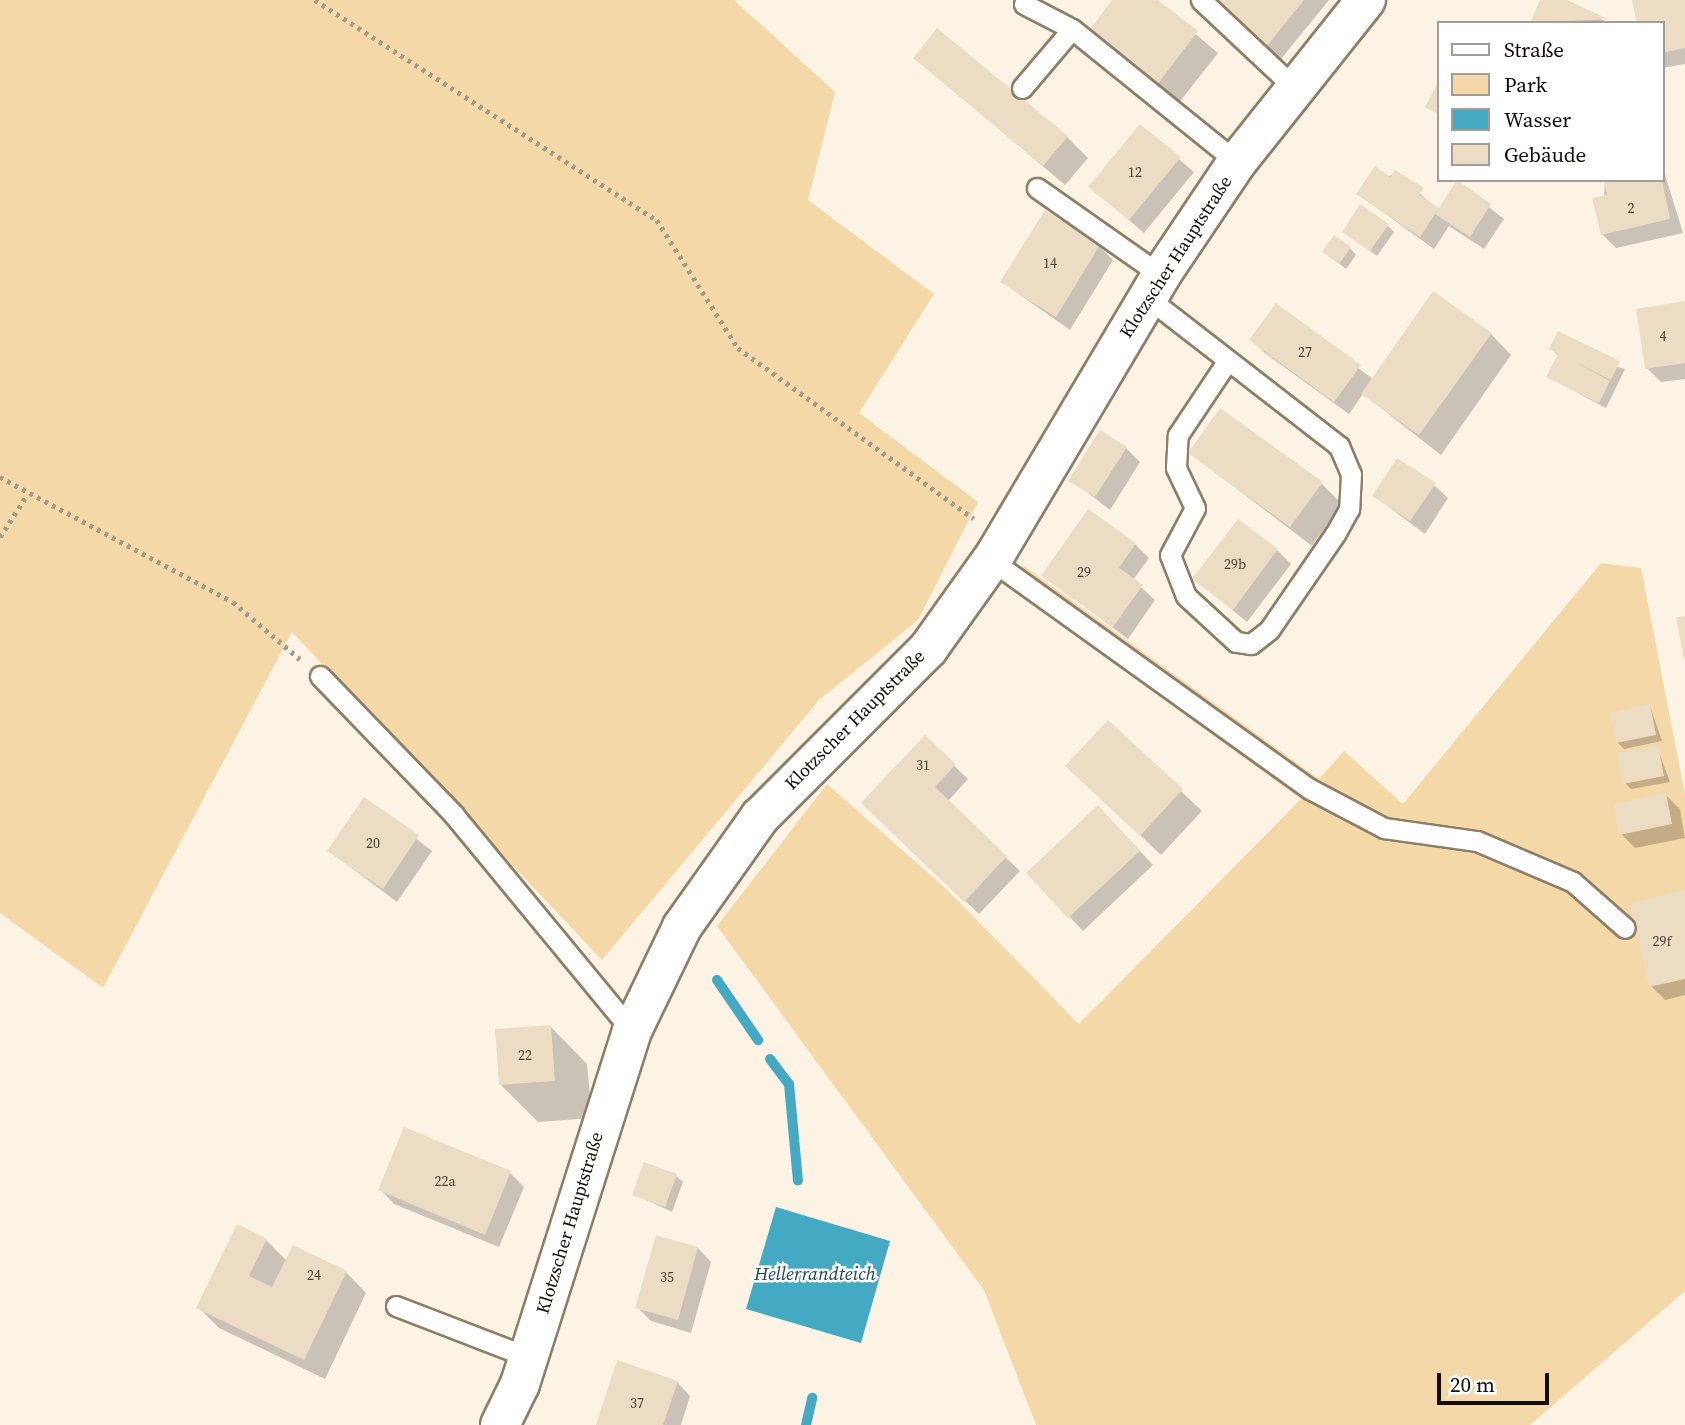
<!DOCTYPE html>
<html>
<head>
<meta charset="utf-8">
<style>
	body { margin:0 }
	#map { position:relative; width:1685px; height:1425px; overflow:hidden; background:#fdf3e4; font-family:"Source Serif 4",serif }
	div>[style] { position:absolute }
	.green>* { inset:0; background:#f5d8a8 }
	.water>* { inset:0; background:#44aac3 }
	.shadow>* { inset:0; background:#0003 }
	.stream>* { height:10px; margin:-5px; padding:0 5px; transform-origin:5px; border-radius:5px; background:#44aac3 }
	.building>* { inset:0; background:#ecdcc3 }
	.path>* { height:4.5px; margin-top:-2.25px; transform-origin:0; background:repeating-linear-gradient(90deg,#a29a8d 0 3.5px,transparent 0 8.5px) }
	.roads { filter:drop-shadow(2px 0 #8c7e67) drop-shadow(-2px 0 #8c7e67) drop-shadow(0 2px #8c7e67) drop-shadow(0 -2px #8c7e67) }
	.service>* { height:19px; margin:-9.5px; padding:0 9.5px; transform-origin:9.5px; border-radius:9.5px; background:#fff }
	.minor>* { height:38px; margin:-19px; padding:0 19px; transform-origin:19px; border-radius:19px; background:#fff }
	span { translate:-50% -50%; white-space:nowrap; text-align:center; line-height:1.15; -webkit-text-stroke:5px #fff; paint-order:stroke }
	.number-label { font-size:14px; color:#484134 }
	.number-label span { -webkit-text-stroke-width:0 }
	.street-label { font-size:18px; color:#120d05 }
	.water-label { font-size:19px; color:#1c4954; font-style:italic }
	.legend { position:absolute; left:1437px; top:21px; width:228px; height:161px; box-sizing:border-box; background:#fff; border:2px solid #a09e9b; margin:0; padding:9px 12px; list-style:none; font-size:21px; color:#120d05 }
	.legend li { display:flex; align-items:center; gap:14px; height:35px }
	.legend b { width:35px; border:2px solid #a09e9b }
	.scale { position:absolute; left:1437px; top:1373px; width:112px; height:32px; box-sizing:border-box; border:4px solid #120d05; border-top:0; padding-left:9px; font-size:21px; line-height:24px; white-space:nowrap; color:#120d05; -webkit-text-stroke:5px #fff; paint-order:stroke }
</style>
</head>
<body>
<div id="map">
	<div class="green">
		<i style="clip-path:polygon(0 0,734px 0,835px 92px,808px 200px,934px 294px,859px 413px,978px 502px,918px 620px,819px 700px,602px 960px,292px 632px,103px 988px,0 913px)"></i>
		<i style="clip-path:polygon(1601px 563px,1641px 568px,1685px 795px,1685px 1291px,1530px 1425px,1036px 1425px,984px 1290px,717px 926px,827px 784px,943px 886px,1079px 1024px,1301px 799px,1008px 586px,1024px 566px,1319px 779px,1344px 751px,1403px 804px)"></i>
	</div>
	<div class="water">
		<i style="clip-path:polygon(776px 1207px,890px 1241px,861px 1343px,746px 1309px)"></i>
	</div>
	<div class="shadow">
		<i style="clip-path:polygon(1114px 0,1155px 0,1218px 53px,1178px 104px,1111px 52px)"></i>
		<i style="clip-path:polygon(1219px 0,1329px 0,1281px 59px,1237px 25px)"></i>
		<i style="clip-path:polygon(1542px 0,1563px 0,1609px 23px,1532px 23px)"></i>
		<i style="clip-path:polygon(1634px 0,1685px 0,1685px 64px,1662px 68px,1662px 23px)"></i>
		<i style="clip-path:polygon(915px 58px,1067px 137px,1088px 158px,1065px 185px)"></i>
		<i style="clip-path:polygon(1140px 126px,1194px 172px,1144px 233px,1091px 187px)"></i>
		<i style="clip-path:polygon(1662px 165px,1683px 233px,1616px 248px,1602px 234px,1605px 180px,1662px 180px)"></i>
		<i style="clip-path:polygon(1396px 172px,1439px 211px,1458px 183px,1504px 219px,1484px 249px,1449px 226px,1434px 249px,1358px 194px)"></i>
		<i style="clip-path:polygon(1387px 225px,1394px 232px,1377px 256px,1344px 231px)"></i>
		<i style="clip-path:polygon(1099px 246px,1113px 260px,1070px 330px,1002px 282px)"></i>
		<i style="clip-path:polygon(1350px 248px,1356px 255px,1346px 269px,1324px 252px)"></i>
		<i style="clip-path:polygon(1685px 304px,1685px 379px,1661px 382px,1647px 368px)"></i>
		<i style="clip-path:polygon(1276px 306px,1373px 379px,1491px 334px,1511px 355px,1441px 455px,1363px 394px,1349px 414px,1265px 353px,1251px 339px)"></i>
		<i style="clip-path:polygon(1551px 349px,1625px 369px,1606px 408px,1548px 377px,1559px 356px)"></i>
		<i style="clip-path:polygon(1126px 448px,1140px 462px,1110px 510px,1071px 480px)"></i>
		<i style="clip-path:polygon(1190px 453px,1321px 483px,1342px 504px,1312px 546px)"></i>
		<i style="clip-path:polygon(1434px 485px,1448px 498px,1425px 534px,1374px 496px)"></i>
		<i style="clip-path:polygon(1135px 544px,1149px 558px,1133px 580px,1155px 600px,1128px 639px,1043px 575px)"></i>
		<i style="clip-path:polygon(1277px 550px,1291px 564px,1247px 622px,1195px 579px)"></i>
		<i style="clip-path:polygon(1650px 706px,1662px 741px,1624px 749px,1617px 742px)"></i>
		<i style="clip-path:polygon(925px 738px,968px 779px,947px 802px,1020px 871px,979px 914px,877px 816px)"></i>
		<i style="clip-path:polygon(1657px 747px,1670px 782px,1631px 789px,1625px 783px)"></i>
		<i style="clip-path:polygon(1088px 786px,1181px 791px,1202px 811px,1161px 855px)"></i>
		<i style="clip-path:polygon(1666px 795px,1680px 809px,1685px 838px,1635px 848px,1621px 834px)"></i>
		<i style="clip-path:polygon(364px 799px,432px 851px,397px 902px,329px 851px)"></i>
		<i style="clip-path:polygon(1112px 821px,1153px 865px,1083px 931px,1028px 873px)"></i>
		<i style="clip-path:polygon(1685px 892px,1685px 995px,1665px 1000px,1651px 986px)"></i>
		<i style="clip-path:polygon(550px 1026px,587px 1064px,592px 1118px,538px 1122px,500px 1084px)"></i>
		<i style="clip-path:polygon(510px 1173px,524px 1187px,499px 1247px,394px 1204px,381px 1190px)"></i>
		<i style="clip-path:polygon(676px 1176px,683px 1182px,672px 1212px,634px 1194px)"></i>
		<i style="clip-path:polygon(266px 1240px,287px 1261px,346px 1272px,366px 1293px,325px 1379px,219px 1328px,198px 1307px)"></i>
		<i style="clip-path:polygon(698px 1248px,711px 1262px,691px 1333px,651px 1321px,637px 1307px)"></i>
		<i style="clip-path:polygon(677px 1382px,690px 1396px,681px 1425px,598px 1425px)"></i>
	</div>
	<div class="stream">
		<i style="left:717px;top:980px;width:73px;rotate:55.7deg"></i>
		<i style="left:770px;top:1059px;width:31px;rotate:53deg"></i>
		<i style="left:789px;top:1084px;width:97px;rotate:84.7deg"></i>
		<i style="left:806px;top:1425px;width:28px;rotate:-77deg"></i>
	</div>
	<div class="building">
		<i style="clip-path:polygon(1112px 0,1158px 0,1198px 31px,1157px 85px,1088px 32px)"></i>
		<i style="clip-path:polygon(1217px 0,1304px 0,1266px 47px,1221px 12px)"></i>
		<i style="clip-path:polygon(1540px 0,1567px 0,1608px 19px,1530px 23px)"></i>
		<i style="clip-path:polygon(1632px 0,1685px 0,1685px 48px,1662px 53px,1662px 23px,1637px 23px)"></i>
		<i style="clip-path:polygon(937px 28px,1068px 136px,1043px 166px,913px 58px)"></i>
		<i style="clip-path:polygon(1438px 82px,1438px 114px,1425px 107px)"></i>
		<i style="clip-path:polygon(1140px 124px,1181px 157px,1129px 220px,1088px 187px)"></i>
		<i style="clip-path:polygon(1375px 166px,1390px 177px,1395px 170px,1424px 188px,1419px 195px,1439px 208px,1457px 180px,1491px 204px,1470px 237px,1435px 214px,1420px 237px,1356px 194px)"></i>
		<i style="clip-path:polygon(1604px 180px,1662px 180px,1670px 219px,1601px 235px,1592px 198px,1607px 195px)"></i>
		<i style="clip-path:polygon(1360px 204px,1389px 224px,1370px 251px,1342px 232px)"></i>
		<i style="clip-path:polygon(1045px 210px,1100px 245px,1056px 317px,1000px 282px)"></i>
		<i style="clip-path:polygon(1334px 235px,1351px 247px,1339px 264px,1322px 252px)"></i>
		<i style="clip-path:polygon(1433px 291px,1492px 333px,1419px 435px,1361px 394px)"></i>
		<i style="clip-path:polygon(1685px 301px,1685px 363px,1645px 369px,1636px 309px)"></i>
		<i style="clip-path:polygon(1276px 303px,1361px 365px,1334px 402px,1249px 340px)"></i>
		<i style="clip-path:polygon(1558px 331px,1620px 361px,1611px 380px,1575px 362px,1610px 381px,1599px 403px,1546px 377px,1558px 354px,1549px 349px)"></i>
		<i style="clip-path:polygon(1220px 408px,1323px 482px,1290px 527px,1188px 453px)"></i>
		<i style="clip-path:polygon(1100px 430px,1127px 447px,1095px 497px,1068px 481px)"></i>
		<i style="clip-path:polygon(1397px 458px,1436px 483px,1410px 521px,1372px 496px)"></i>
		<i style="clip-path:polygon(1088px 509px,1136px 543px,1119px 568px,1143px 585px,1113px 627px,1041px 576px)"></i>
		<i style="clip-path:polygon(1238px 519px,1278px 549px,1233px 610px,1192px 579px)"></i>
		<i style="clip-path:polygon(1685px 616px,1685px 659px,1684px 659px,1676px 617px)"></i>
		<i style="clip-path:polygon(1650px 704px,1656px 735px,1616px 743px,1609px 713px)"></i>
		<i style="clip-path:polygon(1108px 720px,1183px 789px,1140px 836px,1065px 766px)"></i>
		<i style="clip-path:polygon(925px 735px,956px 764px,935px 787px,1007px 856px,964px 902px,861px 803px)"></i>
		<i style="clip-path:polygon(1658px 745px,1664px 776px,1623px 784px,1617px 753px)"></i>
		<i style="clip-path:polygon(1666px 793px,1672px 824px,1619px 835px,1613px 804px)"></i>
		<i style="clip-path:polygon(364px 797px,419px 835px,383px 889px,327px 851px)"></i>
		<i style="clip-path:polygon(1098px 805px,1140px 851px,1068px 918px,1026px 873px)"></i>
		<i style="clip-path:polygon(1685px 890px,1685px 979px,1649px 987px,1630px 903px)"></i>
		<i style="clip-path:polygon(551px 1025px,555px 1081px,499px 1085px,495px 1029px)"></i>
		<i style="clip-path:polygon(404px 1127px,511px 1171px,485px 1235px,378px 1190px)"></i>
		<i style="clip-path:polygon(644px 1162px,677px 1174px,665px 1207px,632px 1195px)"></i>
		<i style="clip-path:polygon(237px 1224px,267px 1239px,249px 1276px,272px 1287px,293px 1245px,347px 1271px,304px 1360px,196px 1308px)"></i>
		<i style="clip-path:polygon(656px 1235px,698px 1247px,678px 1320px,635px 1308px)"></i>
		<i style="clip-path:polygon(617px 1360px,678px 1381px,663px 1425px,596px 1425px)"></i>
	</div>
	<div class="path">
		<i style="left:315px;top:0;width:407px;rotate:32.8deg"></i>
		<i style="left:657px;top:220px;width:151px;rotate:57.7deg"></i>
		<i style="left:738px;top:348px;width:291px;rotate:35.9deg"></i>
		<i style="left:0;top:477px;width:264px;rotate:28.2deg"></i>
		<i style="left:233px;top:602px;width:88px;rotate:40.4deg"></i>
		<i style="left:0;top:537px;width:50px;rotate:-57.3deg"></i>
	</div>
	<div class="roads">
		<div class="service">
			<i style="left:1201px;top:0;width:133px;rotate:43.2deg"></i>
			<i style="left:1024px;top:4px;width:54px;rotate:27.5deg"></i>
			<i style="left:1072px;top:29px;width:212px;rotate:38.9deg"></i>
			<i style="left:1022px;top:88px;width:77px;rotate:-49.7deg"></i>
			<i style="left:1037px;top:188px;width:151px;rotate:35.1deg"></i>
			<i style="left:1148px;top:298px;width:242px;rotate:37.8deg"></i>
			<i style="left:1339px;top:446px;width:30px;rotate:67deg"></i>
			<i style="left:1351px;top:474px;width:35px;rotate:93deg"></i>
			<i style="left:1349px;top:509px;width:29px;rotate:119deg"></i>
			<i style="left:1335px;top:534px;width:116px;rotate:124.5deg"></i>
			<i style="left:1269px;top:630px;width:23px;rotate:142deg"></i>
			<i style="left:1251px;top:644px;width:15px;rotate:-172deg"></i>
			<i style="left:1236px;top:642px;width:68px;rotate:-137.4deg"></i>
			<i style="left:1186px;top:596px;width:44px;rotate:-111.3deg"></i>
			<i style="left:1170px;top:555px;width:53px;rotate:-62deg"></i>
			<i style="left:1195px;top:508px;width:44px;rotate:-115.4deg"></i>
			<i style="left:1176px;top:468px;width:33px;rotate:-87deg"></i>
			<i style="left:1178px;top:435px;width:87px;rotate:-56.3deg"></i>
			<i style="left:991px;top:560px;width:393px;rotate:35.7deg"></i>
			<i style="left:1310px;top:789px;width:84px;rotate:27.8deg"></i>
			<i style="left:1384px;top:828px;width:94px;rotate:8deg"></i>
			<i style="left:1477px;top:841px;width:104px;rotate:23.1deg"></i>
			<i style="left:1573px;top:882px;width:69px;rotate:41.5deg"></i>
			<i style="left:320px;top:676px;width:193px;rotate:46deg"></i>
			<i style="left:454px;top:815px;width:280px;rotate:50.5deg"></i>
			<i style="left:396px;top:1306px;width:142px;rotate:21.1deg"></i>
		</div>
		<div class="minor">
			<i style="left:500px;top:1425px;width:46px;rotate:-64deg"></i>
			<i style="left:520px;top:1384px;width:370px;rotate:-72.4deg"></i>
			<i style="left:632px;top:1031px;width:115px;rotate:-64.3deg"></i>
			<i style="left:682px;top:927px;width:135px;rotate:-54.7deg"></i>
			<i style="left:760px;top:817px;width:238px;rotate:-45deg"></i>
			<i style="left:928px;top:649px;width:115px;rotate:-54.5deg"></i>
			<i style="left:995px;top:555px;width:326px;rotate:-59.3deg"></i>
			<i style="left:1161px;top:275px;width:136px;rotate:-56.1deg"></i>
			<i style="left:1237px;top:162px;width:207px;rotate:-51.5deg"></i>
		</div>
	</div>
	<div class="number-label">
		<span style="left:1135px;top:172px">12</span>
		<span style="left:1631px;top:208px">2</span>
		<span style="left:1050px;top:263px">14</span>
		<span style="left:1663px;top:336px">4</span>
		<span style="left:1305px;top:352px">27</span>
		<span style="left:1235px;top:564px">29b</span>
		<span style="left:1084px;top:572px">29</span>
		<span style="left:923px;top:765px">31</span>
		<span style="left:373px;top:843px">20</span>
		<span style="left:1662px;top:941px">29f</span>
		<span style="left:525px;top:1055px">22</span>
		<span style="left:445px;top:1181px">22a</span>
		<span style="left:314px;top:1275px">24</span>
		<span style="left:667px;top:1277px">35</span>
		<span style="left:637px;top:1403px">37</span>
	</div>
	<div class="street-label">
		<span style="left:1176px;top:257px;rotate:-57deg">Klotzscher Hauptstraße</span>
		<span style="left:855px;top:720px;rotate:-45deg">Klotzscher Hauptstraße</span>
		<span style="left:570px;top:1223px;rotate:-73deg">Klotzscher Hauptstraße</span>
	</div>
	<div class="water-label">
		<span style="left:815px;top:1274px">Hellerrandteich</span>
	</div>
	<ul class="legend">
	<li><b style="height:9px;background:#fff"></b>Straße</li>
	<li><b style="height:19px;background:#f5d8a8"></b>Park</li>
	<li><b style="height:19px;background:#44aac3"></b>Wasser</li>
	<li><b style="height:19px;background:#ecdcc3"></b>Gebäude</li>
	</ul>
	<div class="scale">20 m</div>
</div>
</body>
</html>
